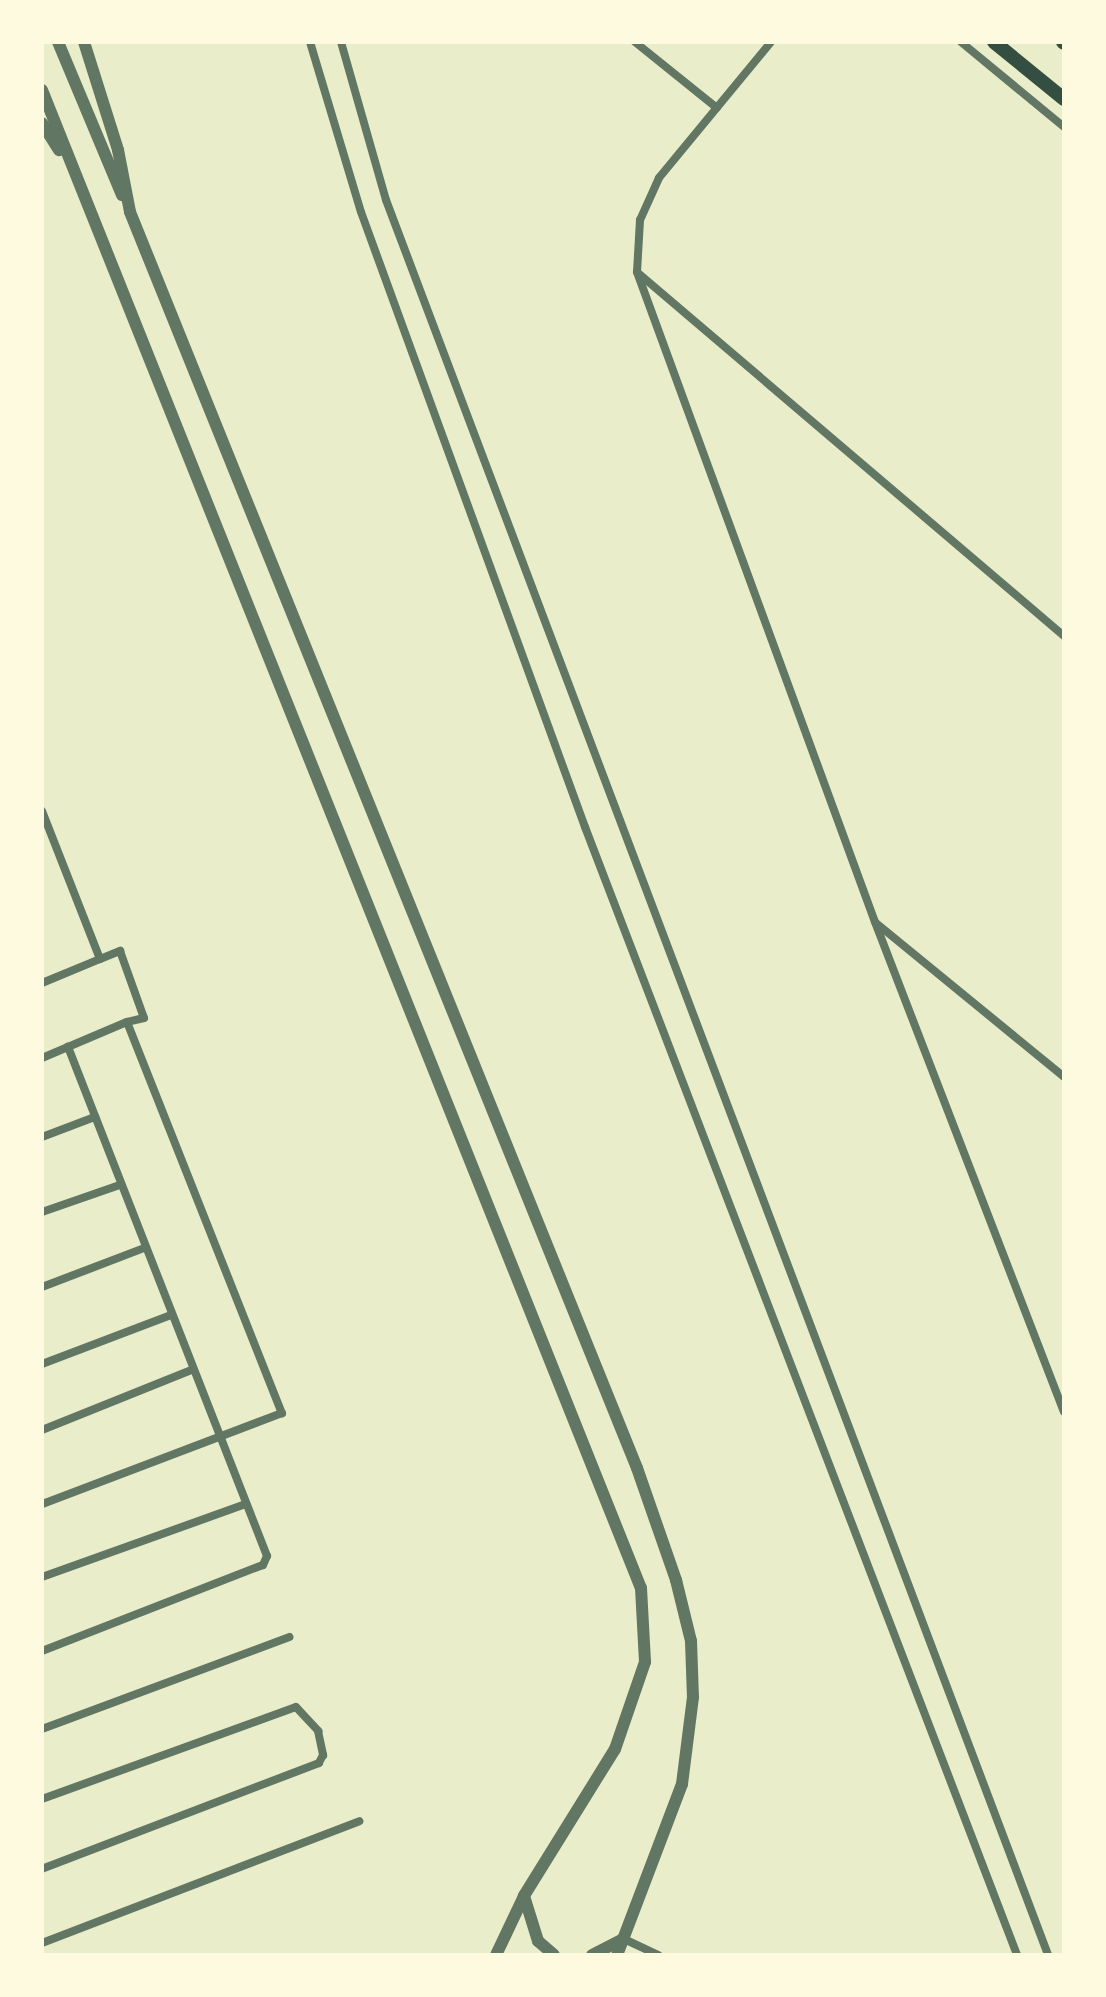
<!DOCTYPE html>
<html>
<head>
<meta charset="utf-8">
<style>
	body { margin:0 }
	#map { position:relative; width:1106px; height:1997px; overflow:hidden; background:#e9edc9; font-family:"Alegreya Sans",sans-serif }
	div>[style] { position:absolute }
	.minor>* { height:8px; margin:-4px; padding:0 4px; transform-origin:4px; border-radius:4px; background:#617663 }
	.tertiary>* { height:12px; margin:-6px; padding:0 6px; transform-origin:6px; border-radius:6px; background:#617663 }
	.secondary>* { height:14px; margin:-7px; padding:0 7px; transform-origin:7px; border-radius:7px; background:#344e41 }
	span { translate:-50% -50%; white-space:nowrap; text-align:center; line-height:1.15; -webkit-text-stroke:6px #fefae0; paint-order:stroke }
	.frame { position:absolute; inset:0; border:44px solid #fefae0; pointer-events:none }
</style>
</head>
<body>
<div id="map">
	<div class="minor">
		<i style="left:310px;top:42px;width:177px;rotate:73.3deg"></i>
		<i style="left:361px;top:212px;width:655px;rotate:69.99deg"></i>
		<i style="left:585px;top:827px;width:1208px;rotate:69.04deg"></i>
		<i style="left:341px;top:42px;width:164px;rotate:74.1deg"></i>
		<i style="left:386px;top:200px;width:1876px;rotate:69.33deg"></i>
		<i style="left:635px;top:42px;width:105px;rotate:38.8deg"></i>
		<i style="left:771px;top:42px;width:176px;rotate:129.5deg"></i>
		<i style="left:659px;top:178px;width:46px;rotate:114.3deg"></i>
		<i style="left:640px;top:220px;width:52px;rotate:93.3deg"></i>
		<i style="left:637px;top:272px;width:692px;rotate:69.89deg"></i>
		<i style="left:875px;top:922px;width:525px;rotate:68.91deg"></i>
		<i style="left:961px;top:42px;width:134px;rotate:39.5deg"></i>
		<i style="left:638px;top:273px;width:560px;rotate:40.43deg"></i>
		<i style="left:42px;top:811px;width:159px;rotate:68.6deg"></i>
		<i style="left:100px;top:959px;width:22px;rotate:-22deg"></i>
		<i style="left:120px;top:951px;width:71px;rotate:70.3deg"></i>
		<i style="left:144px;top:1018px;width:17px;rotate:167deg"></i>
		<i style="left:127px;top:1022px;width:421px;rotate:68.4deg"></i>
		<i style="left:282px;top:1413px;width:257px;rotate:159.2deg"></i>
		<i style="left:876px;top:923px;width:243px;rotate:39.3deg"></i>
		<i style="left:42px;top:983px;width:63px;rotate:-22.5deg"></i>
		<i style="left:42px;top:1058px;width:92px;rotate:-23deg"></i>
		<i style="left:42px;top:1137px;width:57px;rotate:-20.7deg"></i>
		<i style="left:42px;top:1212px;width:83px;rotate:-19.1deg"></i>
		<i style="left:42px;top:1287px;width:109px;rotate:-20.9deg"></i>
		<i style="left:42px;top:1364px;width:138px;rotate:-20.8deg"></i>
		<i style="left:42px;top:1430px;width:161px;rotate:-21.9deg"></i>
		<i style="left:42px;top:1577px;width:217px;rotate:-19.7deg"></i>
		<i style="left:42px;top:1651px;width:237px;rotate:-21.3deg"></i>
		<i style="left:263px;top:1565px;width:10px;rotate:-66deg"></i>
		<i style="left:267px;top:1556px;width:547px;rotate:-111.35deg"></i>
		<i style="left:42px;top:1729px;width:264px;rotate:-20.4deg"></i>
		<i style="left:42px;top:1799px;width:270px;rotate:-19.9deg"></i>
		<i style="left:296px;top:1707px;width:33px;rotate:47deg"></i>
		<i style="left:318px;top:1731px;width:25px;rotate:78deg"></i>
		<i style="left:323px;top:1755px;width:9px;rotate:117deg"></i>
		<i style="left:319px;top:1763px;width:297px;rotate:159.1deg"></i>
		<i style="left:624px;top:1939px;width:38px;rotate:25deg"></i>
		<i style="left:42px;top:1943px;width:340px;rotate:-21deg"></i>
	</div>
	<div class="tertiary">
		<i style="left:58px;top:42px;width:166px;rotate:67.3deg"></i>
		<i style="left:84px;top:42px;width:113px;rotate:72.5deg"></i>
		<i style="left:118px;top:150px;width:63px;rotate:79deg"></i>
		<i style="left:130px;top:212px;width:1354px;rotate:68.02deg"></i>
		<i style="left:637px;top:1468px;width:119px;rotate:70.8deg"></i>
		<i style="left:676px;top:1580px;width:63px;rotate:76.2deg"></i>
		<i style="left:691px;top:1641px;width:56px;rotate:88deg"></i>
		<i style="left:693px;top:1697px;width:88px;rotate:97.2deg"></i>
		<i style="left:682px;top:1784px;width:183px;rotate:110.8deg"></i>
		<i style="left:42px;top:90px;width:1613px;rotate:68.21deg"></i>
		<i style="left:641px;top:1588px;width:74px;rotate:86.9deg"></i>
		<i style="left:645px;top:1662px;width:92px;rotate:109deg"></i>
		<i style="left:615px;top:1749px;width:173px;rotate:121.8deg"></i>
		<i style="left:524px;top:1896px;width:65px;rotate:115.4deg"></i>
		<i style="left:42px;top:123px;width:32px;rotate:58deg"></i>
		<i style="left:524px;top:1896px;width:47px;rotate:72.7deg"></i>
		<i style="left:538px;top:1941px;width:21px;rotate:41deg"></i>
		<i style="left:592px;top:1955px;width:36px;rotate:-27deg"></i>
	</div>
	<div class="secondary">
		<i style="left:994px;top:42px;width:90px;rotate:39.2deg"></i>
		<i style="left:1063px;top:42px;width:1px;rotate:45deg"></i>
	</div>
	<div class="frame"></div>
</div>
</body>
</html>
